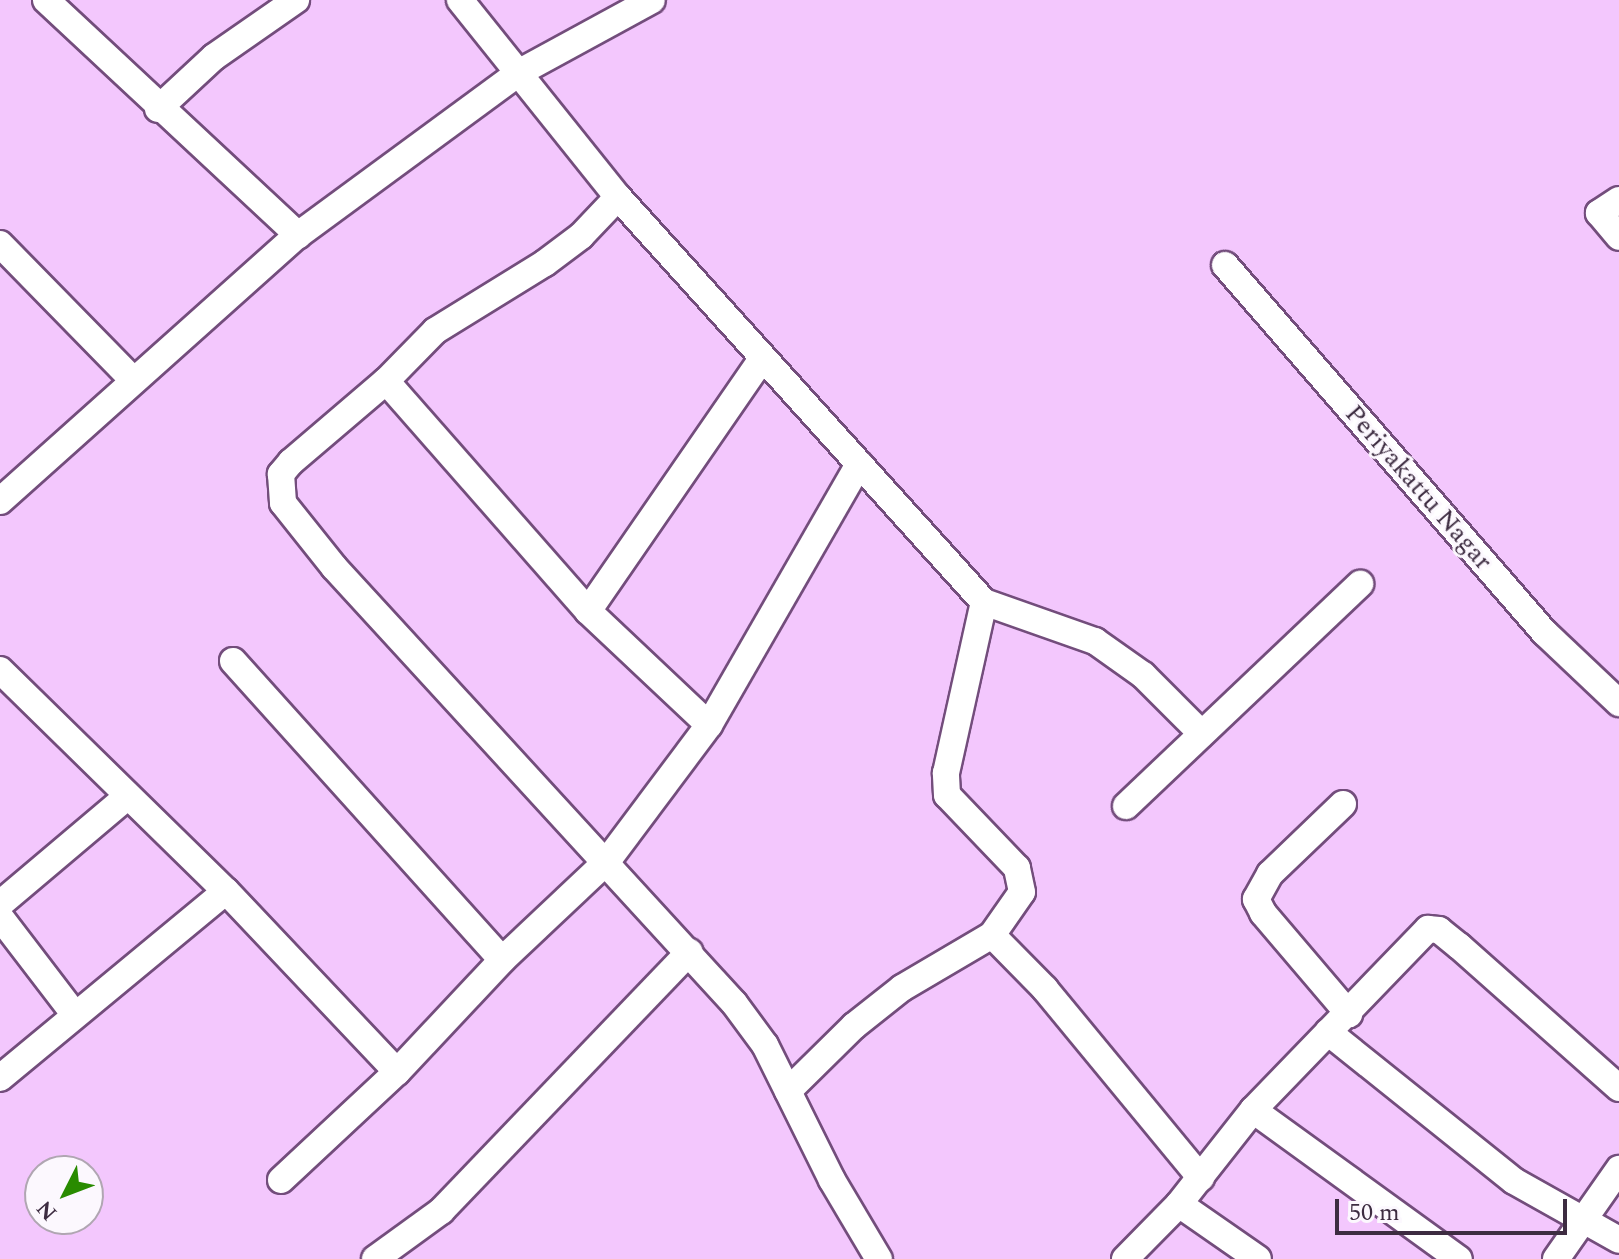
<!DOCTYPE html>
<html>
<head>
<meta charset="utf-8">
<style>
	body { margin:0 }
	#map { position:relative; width:1619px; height:1259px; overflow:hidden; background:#f3c7fd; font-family:Spectral,serif }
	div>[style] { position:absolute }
	.roads { filter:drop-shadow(2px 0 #734d7c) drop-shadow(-2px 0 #734d7c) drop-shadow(0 2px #734d7c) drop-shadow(0 -2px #734d7c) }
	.minor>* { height:26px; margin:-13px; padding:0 13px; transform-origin:13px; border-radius:13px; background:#fff }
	span { translate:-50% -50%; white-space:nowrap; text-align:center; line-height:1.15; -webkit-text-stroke:6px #fcf8fe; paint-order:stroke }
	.street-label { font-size:26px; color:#3d2c41 }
	.north { position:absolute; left:24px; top:1155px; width:80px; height:80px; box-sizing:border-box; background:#fcf8fe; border:2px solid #b0a6b2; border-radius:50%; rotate:228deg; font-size:22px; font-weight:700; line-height:32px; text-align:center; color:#3d2c41 }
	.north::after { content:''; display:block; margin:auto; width:28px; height:36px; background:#298b00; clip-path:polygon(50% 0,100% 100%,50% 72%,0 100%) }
	.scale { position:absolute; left:1335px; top:1199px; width:232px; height:36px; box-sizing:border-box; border:4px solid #3d2c41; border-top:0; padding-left:10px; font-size:24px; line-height:28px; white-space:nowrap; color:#3d2c41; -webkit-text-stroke:6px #fcf8fe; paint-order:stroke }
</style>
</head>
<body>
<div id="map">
	<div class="roads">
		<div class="minor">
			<i style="left:46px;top:0;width:345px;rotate:43deg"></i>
			<i style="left:460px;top:0;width:253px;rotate:51.3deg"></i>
			<i style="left:618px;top:197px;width:546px;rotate:47.9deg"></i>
			<i style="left:984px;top:602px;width:118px;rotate:19.4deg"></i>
			<i style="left:1095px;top:641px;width:59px;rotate:35.3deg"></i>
			<i style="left:1143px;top:675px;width:83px;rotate:45deg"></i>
			<i style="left:158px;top:109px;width:76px;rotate:-42.9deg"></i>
			<i style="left:214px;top:57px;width:100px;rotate:-34.8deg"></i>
			<i style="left:618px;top:197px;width:54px;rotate:133.5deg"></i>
			<i style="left:581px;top:236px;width:45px;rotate:143.1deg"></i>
			<i style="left:545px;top:263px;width:129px;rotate:148.3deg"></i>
			<i style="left:435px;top:331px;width:70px;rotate:134.4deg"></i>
			<i style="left:386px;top:381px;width:125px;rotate:139.5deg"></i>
			<i style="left:291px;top:462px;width:16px;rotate:130deg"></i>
			<i style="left:281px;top:474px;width:29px;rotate:86deg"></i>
			<i style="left:283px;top:503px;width:82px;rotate:51.4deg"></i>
			<i style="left:334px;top:567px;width:592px;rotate:47.47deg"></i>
			<i style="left:734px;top:1003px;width:52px;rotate:53.6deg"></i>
			<i style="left:765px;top:1045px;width:151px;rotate:63.6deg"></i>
			<i style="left:832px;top:1180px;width:92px;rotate:59.3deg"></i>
			<i style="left:1619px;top:200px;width:24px;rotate:147deg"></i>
			<i style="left:1599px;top:213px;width:31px;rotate:50deg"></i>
			<i style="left:0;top:244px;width:189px;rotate:45.6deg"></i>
			<i style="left:1225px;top:265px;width:488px;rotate:49deg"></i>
			<i style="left:1545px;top:633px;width:102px;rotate:43.4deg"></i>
			<i style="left:386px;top:381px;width:306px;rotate:48.7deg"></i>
			<i style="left:588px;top:611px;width:166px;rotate:43.3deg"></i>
			<i style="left:0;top:501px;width:399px;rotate:-41.8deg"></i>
			<i style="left:298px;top:235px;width:275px;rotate:-36.3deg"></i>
			<i style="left:520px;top:72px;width:150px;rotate:-28.6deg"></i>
			<i style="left:588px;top:611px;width:306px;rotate:-55.4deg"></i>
			<i style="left:233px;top:661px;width:402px;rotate:48deg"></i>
			<i style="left:0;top:670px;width:316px;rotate:44.4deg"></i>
			<i style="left:226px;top:891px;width:249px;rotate:46.6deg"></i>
			<i style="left:1343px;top:804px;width:101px;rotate:136.2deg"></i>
			<i style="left:1270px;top:874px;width:29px;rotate:119deg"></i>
			<i style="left:1256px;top:899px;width:16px;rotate:63deg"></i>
			<i style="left:1263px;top:913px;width:133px;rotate:49.6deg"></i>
			<i style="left:1126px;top:806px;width:323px;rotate:-43.5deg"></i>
			<i style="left:0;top:904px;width:167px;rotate:-40.2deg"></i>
			<i style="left:0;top:917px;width:123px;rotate:52.6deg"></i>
			<i style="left:992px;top:935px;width:76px;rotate:45.5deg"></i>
			<i style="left:1045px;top:989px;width:245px;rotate:50.5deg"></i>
			<i style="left:1328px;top:1032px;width:238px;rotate:38.7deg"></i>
			<i style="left:1514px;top:1181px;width:120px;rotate:29.3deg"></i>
			<i style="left:0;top:1078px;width:293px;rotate:-39.6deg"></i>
			<i style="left:788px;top:1091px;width:93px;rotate:-44.6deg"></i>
			<i style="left:854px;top:1026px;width:61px;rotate:-38.4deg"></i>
			<i style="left:902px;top:988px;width:104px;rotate:-30.5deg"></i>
			<i style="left:992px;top:935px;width:52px;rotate:-55.1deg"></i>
			<i style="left:1022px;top:892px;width:25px;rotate:-102deg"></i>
			<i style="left:1017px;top:868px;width:101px;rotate:-133.8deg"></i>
			<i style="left:947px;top:795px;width:22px;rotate:-93deg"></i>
			<i style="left:946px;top:773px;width:175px;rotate:-77.5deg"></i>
			<i style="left:1253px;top:1110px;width:254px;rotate:35.9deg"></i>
			<i style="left:281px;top:1180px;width:158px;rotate:-43deg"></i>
			<i style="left:397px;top:1072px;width:154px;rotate:-46.8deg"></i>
			<i style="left:502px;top:960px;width:146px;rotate:-43.3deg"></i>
			<i style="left:608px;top:860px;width:169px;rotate:-53.2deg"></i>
			<i style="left:709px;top:725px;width:301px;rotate:-60.1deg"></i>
			<i style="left:1179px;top:1204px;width:96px;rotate:34.8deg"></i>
			<i style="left:375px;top:1259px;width:82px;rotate:-36deg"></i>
			<i style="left:441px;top:1211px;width:359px;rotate:-46.2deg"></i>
			<i style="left:1125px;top:1259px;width:77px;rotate:-45.5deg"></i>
			<i style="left:1179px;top:1204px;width:120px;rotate:-51.8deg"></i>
			<i style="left:1253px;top:1110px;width:252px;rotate:-46deg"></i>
			<i style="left:1428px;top:929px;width:11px;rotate:5deg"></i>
			<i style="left:1439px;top:930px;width:26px;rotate:39deg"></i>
			<i style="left:1459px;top:946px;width:214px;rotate:41.6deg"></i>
			<i style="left:1556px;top:1259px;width:110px;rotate:-55deg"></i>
		</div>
	</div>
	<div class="street-label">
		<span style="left:1418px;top:488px;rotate:49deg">Periyakattu Nagar</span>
	</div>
	<div class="north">N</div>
	<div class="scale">50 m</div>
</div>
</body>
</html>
